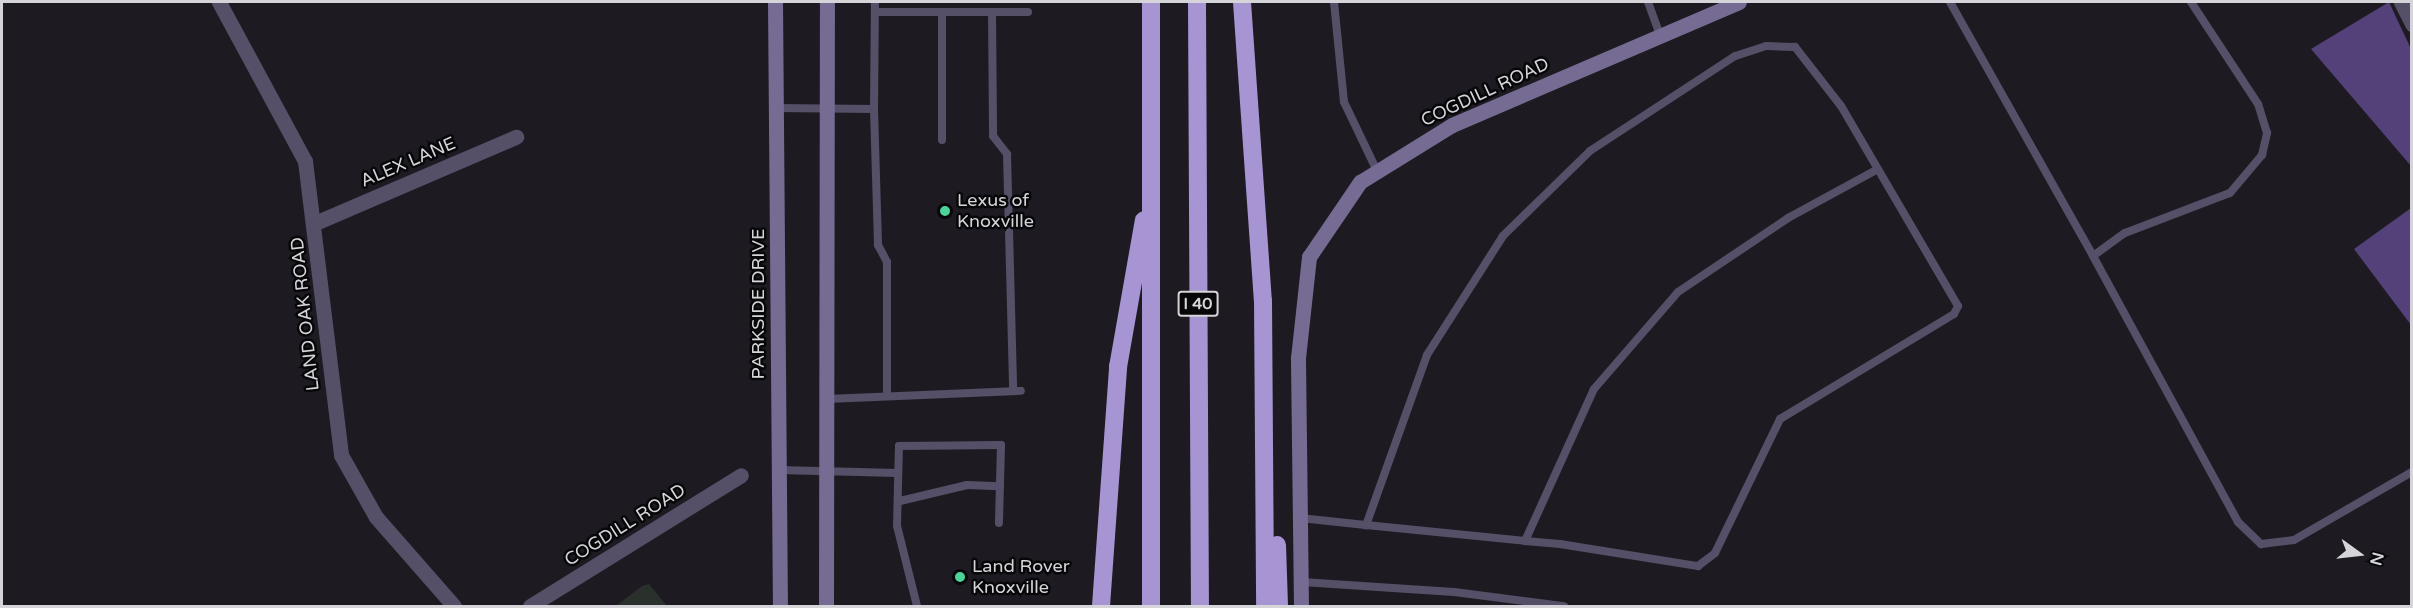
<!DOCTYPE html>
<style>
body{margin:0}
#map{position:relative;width:2413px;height:608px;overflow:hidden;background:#1d1b21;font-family:"Varela Round",sans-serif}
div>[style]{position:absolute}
.forest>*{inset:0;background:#544179}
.building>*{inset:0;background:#2a312d}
.lane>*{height:8px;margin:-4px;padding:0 4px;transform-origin:4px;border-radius:4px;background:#564f68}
.street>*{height:15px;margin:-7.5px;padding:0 7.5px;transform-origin:7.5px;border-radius:7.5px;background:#564f68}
.secondary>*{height:15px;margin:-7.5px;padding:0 7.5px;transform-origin:7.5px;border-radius:7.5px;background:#766b93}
.highway>*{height:18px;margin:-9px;padding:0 9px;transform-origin:9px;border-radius:9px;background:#a794d3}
.dots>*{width:16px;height:16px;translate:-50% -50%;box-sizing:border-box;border:3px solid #070709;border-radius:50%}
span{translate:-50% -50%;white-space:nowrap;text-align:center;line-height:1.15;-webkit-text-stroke:5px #070709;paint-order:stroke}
.shield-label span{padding:2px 4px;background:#070709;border:2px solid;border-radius:4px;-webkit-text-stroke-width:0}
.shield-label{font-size:16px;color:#d5d4d8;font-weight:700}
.street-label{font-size:18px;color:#d5d4d8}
.poi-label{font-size:18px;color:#d5d4d8}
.left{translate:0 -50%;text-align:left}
.frame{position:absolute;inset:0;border:3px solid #d5d4d8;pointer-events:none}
.north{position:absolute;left:2329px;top:524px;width:60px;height:60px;-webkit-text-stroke:4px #070709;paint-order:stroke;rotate:105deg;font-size:16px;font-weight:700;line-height:24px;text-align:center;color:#d5d4d8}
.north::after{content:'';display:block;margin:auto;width:21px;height:27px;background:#d5d4d8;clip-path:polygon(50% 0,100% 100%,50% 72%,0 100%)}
</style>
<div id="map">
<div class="forest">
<i style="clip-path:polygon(2389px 2px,2411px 49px,2411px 166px,2311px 49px)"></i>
<i style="clip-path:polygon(2411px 208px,2411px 325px,2354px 249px)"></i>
</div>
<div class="building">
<i style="clip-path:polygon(649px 584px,667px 606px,616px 606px,642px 586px)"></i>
</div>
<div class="lane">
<i style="left:1334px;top:2px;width:100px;rotate:84.3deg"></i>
<i style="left:1344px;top:102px;width:76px;rotate:64.4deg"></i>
<i style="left:1648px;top:2px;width:35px;rotate:70deg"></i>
<i style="left:1950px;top:2px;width:291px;rotate:60.6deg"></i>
<i style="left:2093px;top:256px;width:39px;rotate:-36deg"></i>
<i style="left:2125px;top:233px;width:112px;rotate:-20.9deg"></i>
<i style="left:2230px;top:193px;width:50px;rotate:-49.9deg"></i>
<i style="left:2262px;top:155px;width:23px;rotate:-77deg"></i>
<i style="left:2267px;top:133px;width:30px;rotate:-107deg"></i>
<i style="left:2258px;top:104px;width:122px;rotate:-123.3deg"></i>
<i style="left:875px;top:12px;width:153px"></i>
<i style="left:942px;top:12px;width:128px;rotate:90deg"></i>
<i style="left:992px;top:12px;width:124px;rotate:89.5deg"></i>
<i style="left:993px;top:136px;width:23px;rotate:52deg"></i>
<i style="left:1007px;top:154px;width:237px;rotate:88.5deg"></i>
<i style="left:776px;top:108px;width:98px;rotate:0.6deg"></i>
<i style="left:874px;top:109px;width:107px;rotate:-89.5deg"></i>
<i style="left:874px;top:109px;width:136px;rotate:88.3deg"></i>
<i style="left:878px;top:245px;width:19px;rotate:62deg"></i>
<i style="left:887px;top:262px;width:133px;rotate:90deg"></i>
<i style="left:2093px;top:256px;width:303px;rotate:61.4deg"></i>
<i style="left:2238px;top:522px;width:32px;rotate:44deg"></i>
<i style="left:2261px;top:544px;width:33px;rotate:-7deg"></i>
<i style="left:2294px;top:540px;width:136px;rotate:-30deg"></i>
<i style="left:827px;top:399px;width:194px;rotate:-2.4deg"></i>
<i style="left:778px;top:470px;width:120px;rotate:1.4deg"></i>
<i style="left:900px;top:501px;width:69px;rotate:-13.4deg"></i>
<i style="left:967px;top:485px;width:33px;rotate:2deg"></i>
<i style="left:1300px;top:518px;width:66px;rotate:6.1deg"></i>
<i style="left:1366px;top:525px;width:160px;rotate:5.7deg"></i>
<i style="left:1525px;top:541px;width:35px;rotate:5deg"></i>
<i style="left:1560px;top:544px;width:140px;rotate:9.1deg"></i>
<i style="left:1698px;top:566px;width:21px;rotate:-37deg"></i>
<i style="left:1715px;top:553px;width:149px;rotate:-64.1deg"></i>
<i style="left:1780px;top:419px;width:203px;rotate:-31.1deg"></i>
<i style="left:1954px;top:314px;width:9px;rotate:-63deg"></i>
<i style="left:1958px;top:306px;width:232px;rotate:-120.3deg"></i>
<i style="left:1841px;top:106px;width:75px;rotate:-127.9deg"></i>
<i style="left:1795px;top:47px;width:29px;rotate:-178deg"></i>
<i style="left:1766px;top:46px;width:33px;rotate:162deg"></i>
<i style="left:1735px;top:56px;width:173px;rotate:146.8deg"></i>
<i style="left:1590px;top:151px;width:122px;rotate:135.7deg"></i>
<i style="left:1503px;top:236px;width:141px;rotate:122.6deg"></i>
<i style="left:1427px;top:355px;width:181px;rotate:109.7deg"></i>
<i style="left:1525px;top:541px;width:167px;rotate:-65.6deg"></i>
<i style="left:1594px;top:389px;width:128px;rotate:-49.1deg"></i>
<i style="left:1678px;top:292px;width:133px;rotate:-33.9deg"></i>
<i style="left:1788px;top:218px;width:102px;rotate:-28.6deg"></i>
<i style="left:1302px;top:582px;width:152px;rotate:3.8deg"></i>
<i style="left:1454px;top:592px;width:111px;rotate:7.3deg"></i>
<i style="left:917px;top:606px;width:82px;rotate:-104deg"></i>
<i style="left:897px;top:526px;width:80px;rotate:-88.6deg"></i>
<i style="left:899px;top:446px;width:102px;rotate:-0.6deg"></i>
<i style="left:1001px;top:445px;width:78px;rotate:91.5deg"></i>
</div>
<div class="street">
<i style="left:219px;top:2px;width:181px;rotate:61.6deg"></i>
<i style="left:305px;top:161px;width:296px;rotate:83deg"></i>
<i style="left:341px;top:455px;width:71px;rotate:60.6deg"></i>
<i style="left:376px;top:517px;width:118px;rotate:48.8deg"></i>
<i style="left:2401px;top:2px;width:25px;rotate:63deg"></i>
<i style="left:315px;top:223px;width:219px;rotate:-23.2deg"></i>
<i style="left:530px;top:606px;width:248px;rotate:-31.8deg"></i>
</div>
<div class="secondary">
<i style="left:775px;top:2px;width:604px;rotate:89.53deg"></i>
<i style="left:826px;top:606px;width:604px;rotate:-89.91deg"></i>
<i style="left:1301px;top:606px;width:248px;rotate:-90.7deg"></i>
<i style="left:1298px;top:358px;width:102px;rotate:-83.8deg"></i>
<i style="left:1309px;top:257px;width:91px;rotate:-55.8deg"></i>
<i style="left:1360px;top:182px;width:108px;rotate:-31.8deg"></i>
<i style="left:1452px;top:125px;width:312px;rotate:-23.2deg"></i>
</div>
<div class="highway">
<i style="left:1197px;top:2px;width:604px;rotate:89.72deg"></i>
<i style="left:1242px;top:2px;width:300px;rotate:86deg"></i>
<i style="left:1263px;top:301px;width:305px;rotate:89.6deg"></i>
<i style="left:1277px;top:545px;width:61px;rotate:88.1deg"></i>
<i style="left:1101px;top:606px;width:240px;rotate:-85.9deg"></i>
<i style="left:1118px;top:367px;width:149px;rotate:-80deg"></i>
<i style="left:1151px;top:606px;width:604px;rotate:-90deg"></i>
</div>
<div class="dots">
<i style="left:945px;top:211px;background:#4cd39a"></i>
<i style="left:960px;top:577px;background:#4cd39a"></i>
</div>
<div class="shield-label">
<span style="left:1198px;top:304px">I 40</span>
</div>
<div class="street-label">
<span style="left:1485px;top:92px;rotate:-25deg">COGDILL ROAD</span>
<span style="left:408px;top:162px;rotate:-23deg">ALEX LANE</span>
<span style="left:758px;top:304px;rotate:-90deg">PARKSIDE DRIVE</span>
<span style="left:305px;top:314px;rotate:-96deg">LAND OAK ROAD</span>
<span style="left:625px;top:525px;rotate:-32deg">COGDILL ROAD</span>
</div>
<div class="poi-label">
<span class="left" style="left:957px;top:211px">Lexus of<br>Knoxville</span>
<span class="left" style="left:972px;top:577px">Land Rover<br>Knoxville</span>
</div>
<div class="frame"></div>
<div class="north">N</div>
</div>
